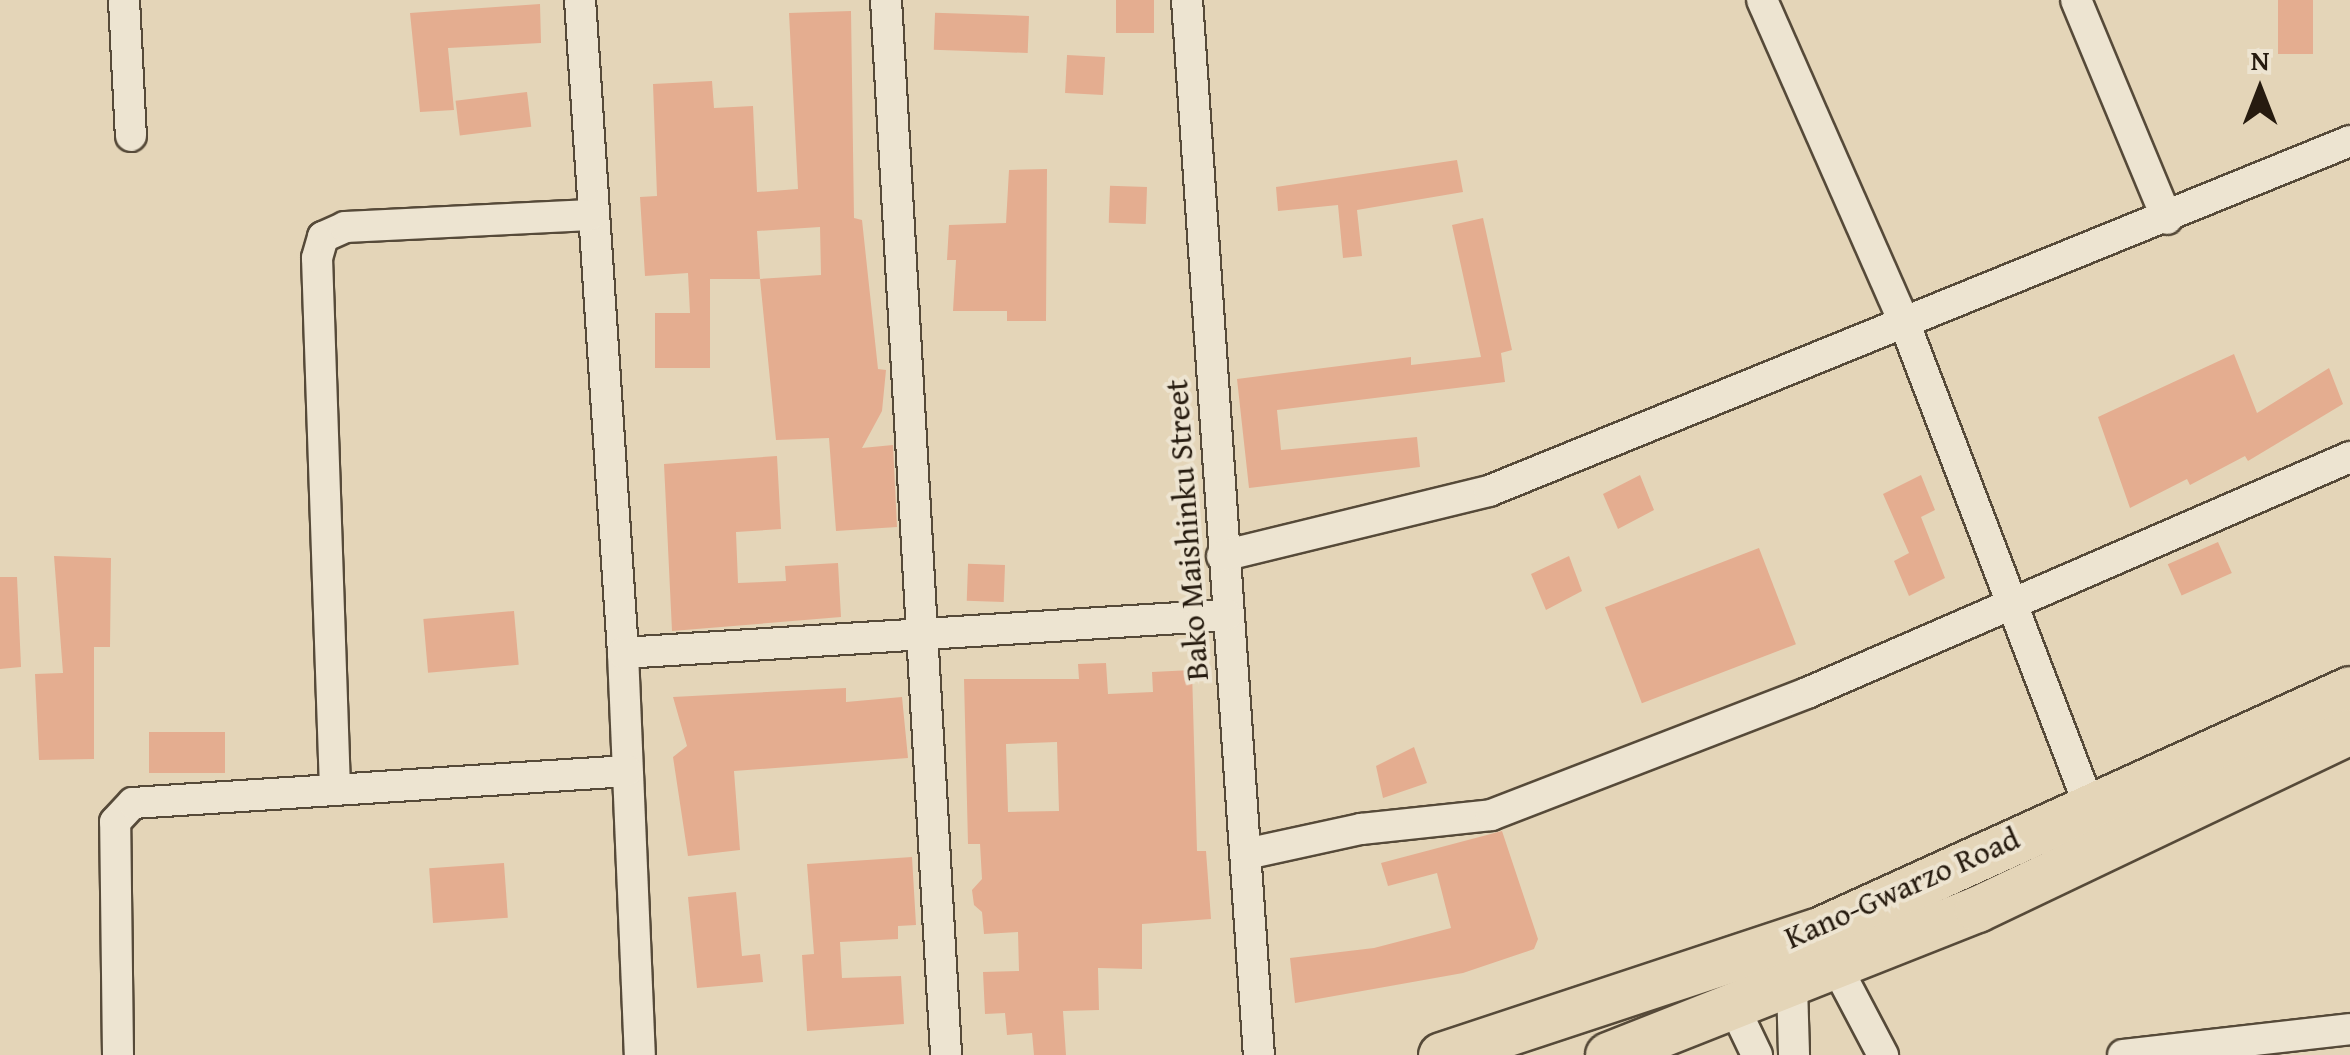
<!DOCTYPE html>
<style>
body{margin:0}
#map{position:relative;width:2350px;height:1055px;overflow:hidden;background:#e4d5b8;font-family:"Gentium Book Plus",serif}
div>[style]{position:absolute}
.building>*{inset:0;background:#e4ad90;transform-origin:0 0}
.roads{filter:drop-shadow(2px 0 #564a39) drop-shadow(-2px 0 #564a39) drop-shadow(0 2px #564a39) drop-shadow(0 -2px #564a39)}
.minor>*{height:30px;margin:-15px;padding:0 15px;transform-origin:15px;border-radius:15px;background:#ede4d1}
.primary>*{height:45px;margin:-22.5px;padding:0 22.5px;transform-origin:22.5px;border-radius:22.5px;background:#e4d5b8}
span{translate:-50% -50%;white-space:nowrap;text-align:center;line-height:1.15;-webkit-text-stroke:8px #ede4d1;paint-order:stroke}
.street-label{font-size:32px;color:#261b0f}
.north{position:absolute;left:2210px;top:40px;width:100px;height:100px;-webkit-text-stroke:8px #ede4d1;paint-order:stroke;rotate:0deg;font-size:28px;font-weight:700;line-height:40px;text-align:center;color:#261b0f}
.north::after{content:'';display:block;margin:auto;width:35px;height:45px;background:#261b0f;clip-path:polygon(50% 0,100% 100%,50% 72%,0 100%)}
</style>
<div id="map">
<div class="building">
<i style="left:1116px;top:0;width:38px;height:33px"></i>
<i style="left:2278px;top:0;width:35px;height:54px"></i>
<i style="clip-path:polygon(540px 4px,541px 43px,448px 48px,454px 110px,420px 112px,410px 13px)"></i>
<i style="clip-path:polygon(evenodd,851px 11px,854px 218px,862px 220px,878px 369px,886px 370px,882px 411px,862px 448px,893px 445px,897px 527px,836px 531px,829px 438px,776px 440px,760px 279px,710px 279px,710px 368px,655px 368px,655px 313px,690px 313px,688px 273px,645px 276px,640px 197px,657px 196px,653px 84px,712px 81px,714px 108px,753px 106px,757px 192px,798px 189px,789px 13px,851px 11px,820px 227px,821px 275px,760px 279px,757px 231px,820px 227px)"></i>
<i style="left:1029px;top:16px;width:37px;height:94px;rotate:92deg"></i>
<i style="left:1105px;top:57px;width:38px;height:38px;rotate:93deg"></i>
<i style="left:527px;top:92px;width:35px;height:72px;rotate:83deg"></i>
<i style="clip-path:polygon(1457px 160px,1463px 192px,1357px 210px,1362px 256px,1343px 258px,1338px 205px,1278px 211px,1276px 187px)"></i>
<i style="clip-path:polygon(1047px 169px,1046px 321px,1007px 321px,1007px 311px,953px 311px,956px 260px,947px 260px,949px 225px,1006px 223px,1009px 170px)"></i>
<i style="left:1147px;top:187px;width:37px;height:37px;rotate:92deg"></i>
<i style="clip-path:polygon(1483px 218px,1512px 350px,1501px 353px,1505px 382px,1277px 410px,1281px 450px,1417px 437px,1420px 467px,1249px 488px,1237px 379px,1411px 357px,1411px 365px,1481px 357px,1452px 225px)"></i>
<i style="clip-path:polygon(2234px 354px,2257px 413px,2329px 368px,2343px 404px,2248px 461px,2245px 456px,2190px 485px,2187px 479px,2130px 508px,2098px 417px)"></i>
<i style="clip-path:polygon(777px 456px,781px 529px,736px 532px,738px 583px,786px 581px,785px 566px,838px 563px,841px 617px,672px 631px,664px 464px)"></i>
<i style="clip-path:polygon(1640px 475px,1654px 510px,1618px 529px,1603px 494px)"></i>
<i style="clip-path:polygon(1921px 475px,1935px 510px,1921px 517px,1945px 578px,1909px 596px,1894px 561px,1909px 553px,1883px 494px)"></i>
<i style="left:2218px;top:542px;width:34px;height:55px;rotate:66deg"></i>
<i style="left:1759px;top:548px;width:103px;height:165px;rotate:69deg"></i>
<i style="clip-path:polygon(54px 556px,111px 558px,110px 647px,94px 647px,94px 759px,39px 760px,35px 674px,63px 673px)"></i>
<i style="clip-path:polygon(1569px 556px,1582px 591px,1546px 610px,1531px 574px)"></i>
<i style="left:1005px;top:565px;width:37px;height:37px;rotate:92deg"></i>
<i style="clip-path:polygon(0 577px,17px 577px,21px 667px,0 669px)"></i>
<i style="left:514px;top:611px;width:54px;height:91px;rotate:85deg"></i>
<i style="clip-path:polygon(evenodd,1106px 663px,1108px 694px,1153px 692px,1152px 672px,1192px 670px,1197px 851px,1206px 851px,1211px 919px,1142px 924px,1142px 969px,1098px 968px,1099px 1010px,1063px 1011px,1066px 1055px,1034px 1055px,1032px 1033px,1007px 1035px,1005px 1013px,985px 1014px,983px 972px,1019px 971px,1018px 932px,984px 934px,982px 912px,974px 905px,972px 890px,982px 879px,980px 844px,968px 844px,964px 679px,1079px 679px,1078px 664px,1106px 663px,1057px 742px,1059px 811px,1008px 812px,1006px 744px,1057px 742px)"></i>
<i style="clip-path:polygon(846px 688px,846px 702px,902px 697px,908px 758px,734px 771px,740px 850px,688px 856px,673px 757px,687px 746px,673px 697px)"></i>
<i style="left:225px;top:732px;width:41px;height:76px;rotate:90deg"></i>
<i style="clip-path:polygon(1414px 747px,1427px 783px,1383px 798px,1376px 766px)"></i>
<i style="clip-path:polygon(1502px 831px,1538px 939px,1534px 949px,1463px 973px,1295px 1003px,1290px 958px,1374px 948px,1451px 928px,1437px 873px,1388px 886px,1381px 863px)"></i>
<i style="clip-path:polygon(912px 857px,916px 925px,898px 926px,898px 939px,840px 942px,842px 978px,901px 976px,904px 1024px,807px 1031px,802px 955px,814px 954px,807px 864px)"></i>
<i style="left:504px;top:863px;width:55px;height:75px;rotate:86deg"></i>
<i style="clip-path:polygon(736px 892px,742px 956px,760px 954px,763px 982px,697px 988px,688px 897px)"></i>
</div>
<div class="roads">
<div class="minor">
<i style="left:124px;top:0;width:136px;rotate:87.1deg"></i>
<i style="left:580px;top:0;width:654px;rotate:86.23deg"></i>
<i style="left:623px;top:653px;width:402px;rotate:87.6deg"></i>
<i style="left:886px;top:0;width:1057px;rotate:86.74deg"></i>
<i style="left:1187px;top:0;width:1057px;rotate:86.1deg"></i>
<i style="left:1762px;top:0;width:357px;rotate:66.2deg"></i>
<i style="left:1906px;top:327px;width:512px;rotate:69.05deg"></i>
<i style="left:2076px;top:0;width:237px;rotate:67.4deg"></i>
<i style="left:1222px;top:556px;width:275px;rotate:-13.7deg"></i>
<i style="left:1489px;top:491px;width:929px;rotate:-22.12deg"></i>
<i style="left:623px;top:653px;width:605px;rotate:-3.6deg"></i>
<i style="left:335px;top:789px;width:531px;rotate:-91.94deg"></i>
<i style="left:317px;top:258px;width:22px;rotate:-74deg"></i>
<i style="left:323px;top:237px;width:24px;rotate:-24deg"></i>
<i style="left:345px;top:227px;width:246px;rotate:-2.8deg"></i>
<i style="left:1246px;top:854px;width:118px;rotate:-12.3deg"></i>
<i style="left:1361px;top:829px;width:131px;rotate:-6.1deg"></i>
<i style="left:1491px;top:815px;width:339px;rotate:-21.1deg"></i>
<i style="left:1807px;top:693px;width:592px;rotate:-23.49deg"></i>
<i style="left:1836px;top:966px;width:101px;rotate:62.2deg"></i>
<i style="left:1792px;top:986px;width:69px;rotate:88.3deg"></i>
<i style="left:1735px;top:1009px;width:51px;rotate:64.4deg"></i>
<i style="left:118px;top:1055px;width:233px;rotate:-90.7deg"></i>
<i style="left:115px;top:822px;width:26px;rotate:-47deg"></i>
<i style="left:133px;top:803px;width:495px;rotate:-3.7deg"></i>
<i style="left:2123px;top:1055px;width:228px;rotate:-6.5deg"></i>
</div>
<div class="primary">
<i style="left:1441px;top:1055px;width:396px;rotate:-18.3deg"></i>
<i style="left:1817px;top:931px;width:585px;rotate:-24.42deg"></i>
<i style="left:1608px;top:1055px;width:397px;rotate:-21.6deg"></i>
<i style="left:1977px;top:909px;width:413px;rotate:-25.5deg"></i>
</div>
</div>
<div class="street-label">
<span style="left:1187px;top:530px;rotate:-94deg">Bako Maishinku Street</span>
<span style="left:1902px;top:888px;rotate:-24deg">Kano-Gwarzo Road</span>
</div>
<div class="north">N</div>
</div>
